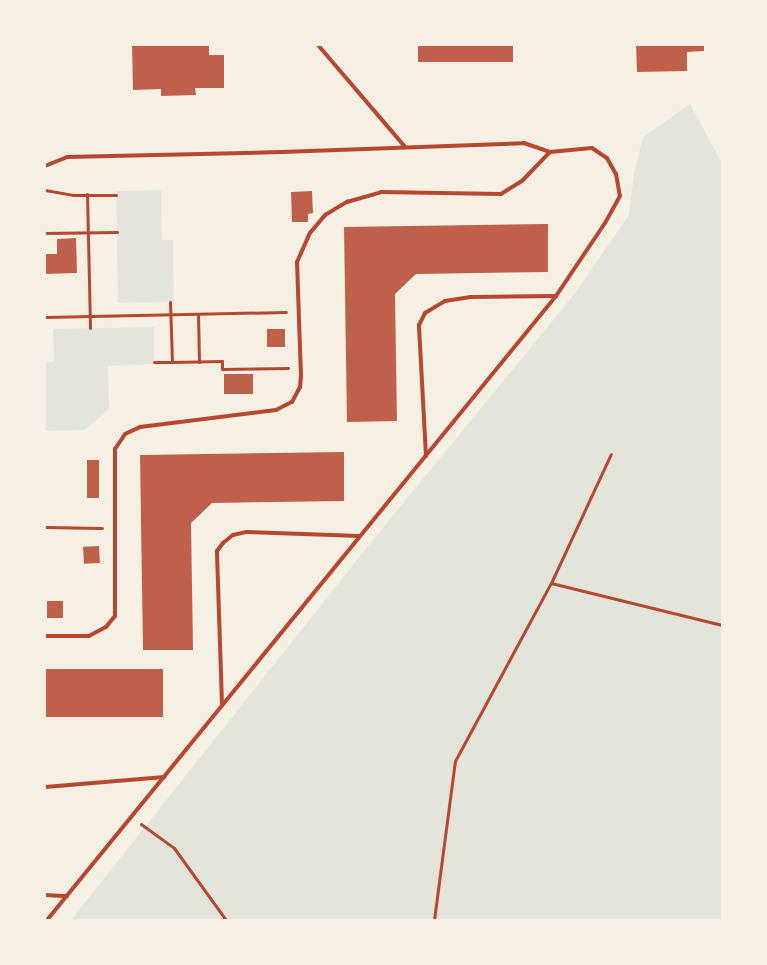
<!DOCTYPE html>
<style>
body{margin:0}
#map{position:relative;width:767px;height:965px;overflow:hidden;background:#f6efe4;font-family:Commissioner,sans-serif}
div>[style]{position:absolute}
.green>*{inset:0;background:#e2e4dc}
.building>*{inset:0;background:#bf614a;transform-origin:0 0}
.path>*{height:3px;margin:-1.5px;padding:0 1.5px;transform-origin:1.5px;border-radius:1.5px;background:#b5482f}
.service>*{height:4px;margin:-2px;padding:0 2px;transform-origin:2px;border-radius:2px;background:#b5482f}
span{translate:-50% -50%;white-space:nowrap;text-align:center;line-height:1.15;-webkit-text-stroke:4px #f6efe4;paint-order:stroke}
.frame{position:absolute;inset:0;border:46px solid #f6efe4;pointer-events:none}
</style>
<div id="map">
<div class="green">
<i style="clip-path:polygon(690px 104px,722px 163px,722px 920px,71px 920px,368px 546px,573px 296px,629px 215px,634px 173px,643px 137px)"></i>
<i style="clip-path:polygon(161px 190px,162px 240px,173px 240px,174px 302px,118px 303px,116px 191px)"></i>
<i style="clip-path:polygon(154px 327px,154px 364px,108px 366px,109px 409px,85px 430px,46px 431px,45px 363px,54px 362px,53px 329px)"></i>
</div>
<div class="building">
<i style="clip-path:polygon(132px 45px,209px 45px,209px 55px,224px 55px,224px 88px,195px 88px,196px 95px,161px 96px,161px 89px,133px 90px)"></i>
<i style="left:418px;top:45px;width:95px;height:17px"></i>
<i style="clip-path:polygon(636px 45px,704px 45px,704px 51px,687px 52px,687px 71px,637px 72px)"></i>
<i style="clip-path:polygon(312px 191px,313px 213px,308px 214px,308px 222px,292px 222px,291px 192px)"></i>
<i style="clip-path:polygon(548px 224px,548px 272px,416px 274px,395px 294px,397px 421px,347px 422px,344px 227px)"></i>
<i style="clip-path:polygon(76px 238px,77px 273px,45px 274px,45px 254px,57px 254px,57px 239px)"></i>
<i style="left:267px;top:329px;width:18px;height:18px"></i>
<i style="left:224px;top:374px;width:29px;height:20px"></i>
<i style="clip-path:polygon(344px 452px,344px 501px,212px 503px,191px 523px,193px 650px,143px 650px,140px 455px)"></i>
<i style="left:87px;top:460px;width:12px;height:38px"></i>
<i style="left:99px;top:546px;width:17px;height:16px;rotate:87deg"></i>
<i style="left:47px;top:601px;width:16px;height:17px"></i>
<i style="left:163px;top:669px;width:48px;height:118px;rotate:90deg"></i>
</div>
<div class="path">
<i style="left:45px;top:190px;width:28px;rotate:10deg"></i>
<i style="left:73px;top:195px;width:43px"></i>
<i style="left:87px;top:194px;width:134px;rotate:88.7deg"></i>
<i style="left:45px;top:233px;width:72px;rotate:-0.8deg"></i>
<i style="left:198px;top:314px;width:48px;rotate:88.8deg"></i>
<i style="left:45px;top:317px;width:241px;rotate:-1.2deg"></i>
<i style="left:154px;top:362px;width:18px"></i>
<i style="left:172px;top:362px;width:60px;rotate:-91.9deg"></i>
<i style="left:172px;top:362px;width:50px;rotate:-1.1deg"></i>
<i style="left:222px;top:361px;width:8px;rotate:90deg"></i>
<i style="left:222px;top:369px;width:66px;rotate:-0.9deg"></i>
<i style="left:45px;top:527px;width:57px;rotate:1deg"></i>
<i style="left:551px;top:583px;width:176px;rotate:13.8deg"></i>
<i style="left:141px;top:824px;width:41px;rotate:36deg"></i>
<i style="left:174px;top:848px;width:89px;rotate:54.2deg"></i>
<i style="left:434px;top:920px;width:160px;rotate:-82.5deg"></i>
<i style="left:455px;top:761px;width:202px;rotate:-61.7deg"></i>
<i style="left:551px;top:583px;width:142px;rotate:-65.1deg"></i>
</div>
<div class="service">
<i style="left:318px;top:45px;width:134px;rotate:49.5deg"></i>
<i style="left:45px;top:166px;width:24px;rotate:-22deg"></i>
<i style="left:67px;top:157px;width:215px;rotate:-1.3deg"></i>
<i style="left:282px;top:152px;width:242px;rotate:-2.1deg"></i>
<i style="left:524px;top:143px;width:28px;rotate:19deg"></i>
<i style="left:550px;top:152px;width:42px;rotate:-5.4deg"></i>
<i style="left:592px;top:148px;width:18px;rotate:34deg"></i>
<i style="left:607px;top:158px;width:18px;rotate:61deg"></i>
<i style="left:616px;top:174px;width:22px;rotate:80deg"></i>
<i style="left:620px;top:196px;width:31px;rotate:119deg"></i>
<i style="left:605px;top:223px;width:88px;rotate:123.9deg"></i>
<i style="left:556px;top:296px;width:805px;rotate:129.2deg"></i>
<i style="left:426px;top:456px;width:131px;rotate:-93.1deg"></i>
<i style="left:419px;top:325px;width:13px;rotate:-63deg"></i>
<i style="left:425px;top:313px;width:23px;rotate:-31deg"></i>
<i style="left:445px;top:301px;width:26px;rotate:-9deg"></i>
<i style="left:471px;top:297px;width:85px;rotate:-0.7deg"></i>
<i style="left:45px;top:636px;width:44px"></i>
<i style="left:89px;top:636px;width:19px;rotate:-28deg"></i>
<i style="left:106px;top:627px;width:14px;rotate:-51deg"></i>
<i style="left:115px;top:616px;width:167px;rotate:-90deg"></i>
<i style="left:115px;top:449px;width:18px;rotate:-56deg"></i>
<i style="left:125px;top:434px;width:17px;rotate:-25deg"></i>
<i style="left:140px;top:427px;width:137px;rotate:-7.1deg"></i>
<i style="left:276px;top:410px;width:18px;rotate:-27deg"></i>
<i style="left:292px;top:402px;width:17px;rotate:-62deg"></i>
<i style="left:300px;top:387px;width:11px;rotate:-85deg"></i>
<i style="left:301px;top:376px;width:114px;rotate:-92deg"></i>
<i style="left:297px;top:262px;width:32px;rotate:-66deg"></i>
<i style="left:310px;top:233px;width:23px;rotate:-50deg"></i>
<i style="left:325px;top:215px;width:26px;rotate:-31deg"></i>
<i style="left:347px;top:202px;width:35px;rotate:-16deg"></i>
<i style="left:381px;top:192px;width:120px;rotate:1deg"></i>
<i style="left:501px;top:194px;width:25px;rotate:-32deg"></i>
<i style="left:522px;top:181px;width:40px;rotate:-46deg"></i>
<i style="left:222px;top:704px;width:153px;rotate:-91.9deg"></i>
<i style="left:217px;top:551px;width:10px;rotate:-53deg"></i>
<i style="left:223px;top:543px;width:13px;rotate:-39deg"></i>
<i style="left:233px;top:535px;width:13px;rotate:-13deg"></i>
<i style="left:246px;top:532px;width:113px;rotate:2deg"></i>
<i style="left:45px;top:787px;width:120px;rotate:-4.8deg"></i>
<i style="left:45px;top:895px;width:22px;rotate:3deg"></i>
</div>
<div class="frame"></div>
</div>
